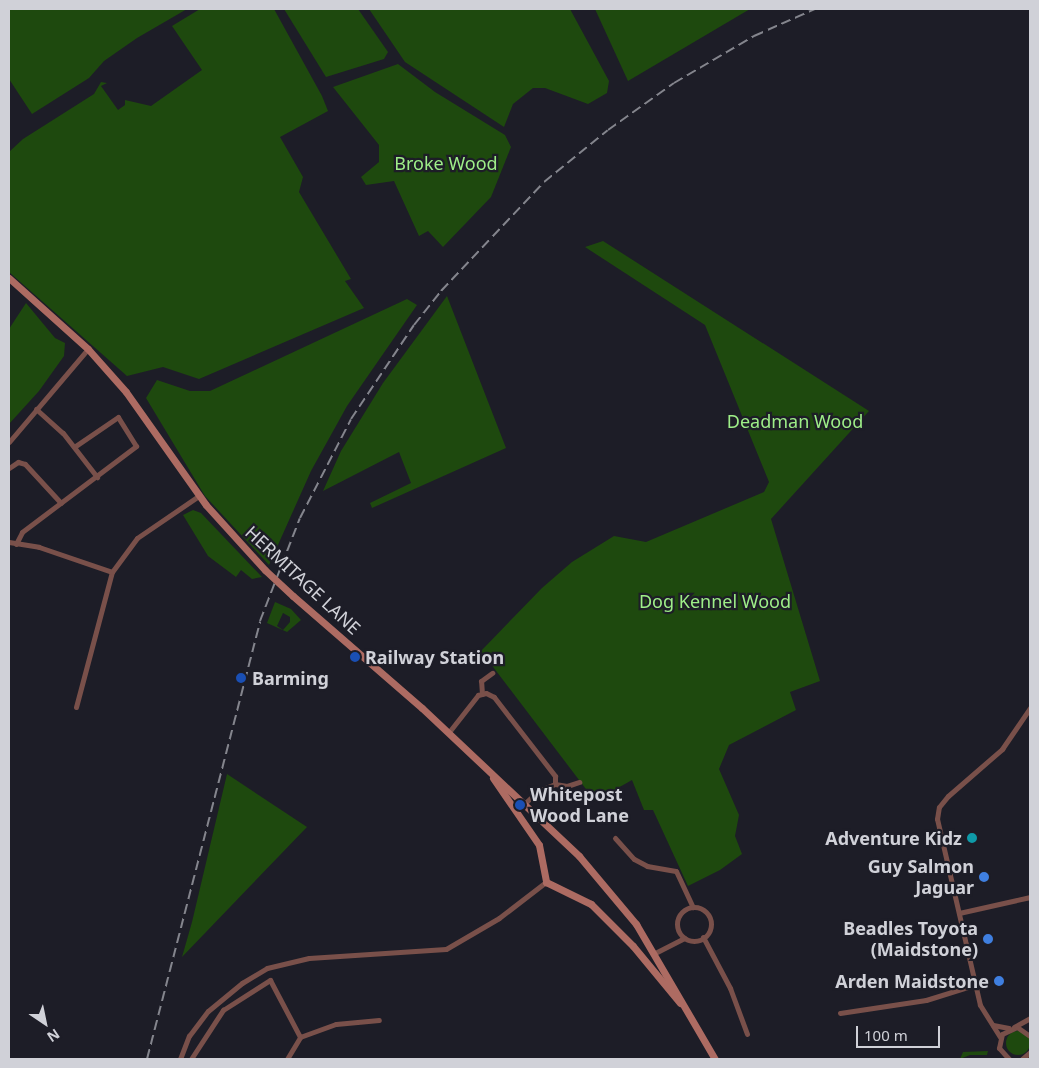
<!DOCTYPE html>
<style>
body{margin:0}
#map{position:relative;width:1039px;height:1068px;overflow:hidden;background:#1d1d27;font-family:"Noto Sans",sans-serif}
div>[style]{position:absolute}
.green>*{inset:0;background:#1e490e}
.round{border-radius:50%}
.minor>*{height:5px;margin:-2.5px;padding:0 2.5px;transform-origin:2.5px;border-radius:2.5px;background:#79504a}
.minor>.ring{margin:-2.5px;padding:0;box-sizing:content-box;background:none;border:5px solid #79504a;border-radius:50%}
.secondary>*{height:7px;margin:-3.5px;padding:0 3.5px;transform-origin:3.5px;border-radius:3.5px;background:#ad6b62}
.rail>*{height:2px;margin-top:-1px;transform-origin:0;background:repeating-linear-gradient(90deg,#84858d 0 10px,transparent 0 15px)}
.secondary-bridge>*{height:7px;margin:-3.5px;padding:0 3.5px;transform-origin:3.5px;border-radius:3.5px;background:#ad6b62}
.dots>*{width:14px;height:14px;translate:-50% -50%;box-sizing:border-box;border:2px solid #1d1d27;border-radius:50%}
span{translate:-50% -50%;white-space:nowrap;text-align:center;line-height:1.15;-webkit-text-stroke:4.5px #1d1d27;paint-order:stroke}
.park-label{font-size:18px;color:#9eee88}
.street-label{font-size:18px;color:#d0d1d8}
.poi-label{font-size:18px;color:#d0d1d8;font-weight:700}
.left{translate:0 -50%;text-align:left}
.right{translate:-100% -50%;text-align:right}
.frame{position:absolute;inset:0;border:10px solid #d0d1d8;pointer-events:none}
.north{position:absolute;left:20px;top:998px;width:50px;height:50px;-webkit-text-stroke:4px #1d1d27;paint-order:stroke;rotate:146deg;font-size:14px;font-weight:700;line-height:20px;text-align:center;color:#d0d1d8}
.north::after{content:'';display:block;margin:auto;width:18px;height:22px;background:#d0d1d8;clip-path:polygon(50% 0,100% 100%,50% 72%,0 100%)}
.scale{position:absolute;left:856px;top:1026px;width:84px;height:22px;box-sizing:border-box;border:2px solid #d0d1d8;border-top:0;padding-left:6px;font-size:15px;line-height:18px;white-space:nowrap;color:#d0d1d8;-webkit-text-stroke:4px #1d1d27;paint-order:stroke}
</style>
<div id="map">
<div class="green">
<i style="clip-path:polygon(9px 9px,187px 9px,137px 38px,104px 61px,89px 78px,32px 114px,9px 79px)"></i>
<i style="clip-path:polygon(200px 9px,274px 9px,322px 96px,328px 111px,280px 137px,303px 177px,299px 192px,351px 279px,345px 281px,364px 308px,199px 379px,163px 367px,127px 376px,9px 272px,9px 152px,23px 139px,94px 94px,101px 82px,107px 83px,101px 86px,118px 110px,125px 105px,125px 100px,151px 106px,202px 70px,172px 26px)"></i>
<i style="clip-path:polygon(284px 9px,358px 9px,388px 52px,384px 59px,326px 77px)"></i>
<i style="clip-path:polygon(369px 9px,570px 9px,609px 81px,607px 93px,588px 104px,545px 88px,533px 88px,513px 104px,504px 127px,405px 62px)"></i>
<i style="clip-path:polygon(595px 9px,750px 9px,628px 81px)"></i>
<i style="clip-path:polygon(398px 64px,435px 92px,505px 135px,511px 147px,491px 197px,443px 247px,428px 231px,419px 236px,394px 181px,366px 185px,361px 177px,379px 162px,379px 145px,333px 87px)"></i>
<i style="clip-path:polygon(603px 241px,869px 411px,771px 519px,820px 681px,790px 692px,796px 710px,729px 745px,719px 769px,739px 815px,735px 836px,742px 854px,720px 870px,688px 886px,653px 810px,644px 810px,632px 780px,595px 801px,481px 651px,542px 588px,572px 562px,614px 536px,646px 542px,764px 492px,769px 482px,705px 325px,585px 247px)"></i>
<i style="clip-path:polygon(447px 296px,506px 448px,372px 508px,370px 503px,411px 483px,399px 452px,323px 491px,341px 451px,383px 383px)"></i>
<i style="clip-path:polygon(407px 299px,417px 305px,347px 406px,311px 471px,269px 565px,205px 496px,146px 398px,157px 380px,190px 391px,210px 391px)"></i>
<i style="clip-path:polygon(26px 303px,55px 338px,65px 343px,64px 356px,39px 391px,9px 424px,9px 329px)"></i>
<i style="clip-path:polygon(193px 510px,201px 513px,262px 577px,252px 579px,241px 570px,236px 577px,208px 556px,183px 515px)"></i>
<i style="clip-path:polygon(evenodd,275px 602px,291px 609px,301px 620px,287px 632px,267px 623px,275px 602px,283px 613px,290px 617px,290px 622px,283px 630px,277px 626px,283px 613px)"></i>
<i style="clip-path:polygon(227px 774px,307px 827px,182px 957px,192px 922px)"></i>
<i class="round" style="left:1006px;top:1031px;width:24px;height:24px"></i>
<i style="clip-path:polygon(988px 1051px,987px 1055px,970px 1055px,960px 1059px,963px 1052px)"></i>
</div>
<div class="minor">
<i style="left:36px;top:409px;width:36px;rotate:42deg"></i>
<i style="left:63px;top:433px;width:56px;rotate:52.3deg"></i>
<i style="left:9px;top:442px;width:122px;rotate:-49.7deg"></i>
<i style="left:9px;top:468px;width:11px;rotate:-34deg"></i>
<i style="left:18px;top:462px;width:7px;rotate:16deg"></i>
<i style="left:25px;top:464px;width:53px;rotate:47.3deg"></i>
<i style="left:9px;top:542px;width:30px;rotate:9deg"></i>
<i style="left:39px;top:547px;width:77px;rotate:18.9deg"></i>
<i style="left:16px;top:544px;width:13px;rotate:-63deg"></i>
<i style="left:22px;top:532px;width:143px;rotate:-37deg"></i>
<i style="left:136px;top:446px;width:34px;rotate:-122deg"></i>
<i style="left:118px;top:417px;width:53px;rotate:145.7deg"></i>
<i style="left:482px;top:694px;width:13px;rotate:-94deg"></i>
<i style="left:481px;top:681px;width:14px;rotate:-36deg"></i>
<i style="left:76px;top:707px;width:140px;rotate:-75.1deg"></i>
<i style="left:112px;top:572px;width:42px;rotate:-53.7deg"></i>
<i style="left:137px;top:538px;width:76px;rotate:-34.3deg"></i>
<i style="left:449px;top:732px;width:47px;rotate:-51.9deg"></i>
<i style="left:478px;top:695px;width:8px;rotate:-14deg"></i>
<i style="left:486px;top:693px;width:9px;rotate:27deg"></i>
<i style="left:494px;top:697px;width:100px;rotate:52.3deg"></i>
<i style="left:555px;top:776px;width:8px;rotate:90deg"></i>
<i style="left:555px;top:784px;width:18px;rotate:158deg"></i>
<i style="left:538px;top:791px;width:18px;rotate:137deg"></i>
<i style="left:555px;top:784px;width:12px;rotate:9deg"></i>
<i style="left:567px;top:786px;width:13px;rotate:-18deg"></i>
<i style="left:615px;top:838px;width:28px;rotate:48deg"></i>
<i style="left:634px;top:859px;width:15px;rotate:28deg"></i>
<i style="left:647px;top:866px;width:29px;rotate:10deg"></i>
<i style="left:676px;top:871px;width:40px;rotate:65deg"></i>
<i class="ring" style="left:677px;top:907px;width:29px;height:29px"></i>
<i style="left:959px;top:913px;width:73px;rotate:-12.7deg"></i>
<i style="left:703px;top:937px;width:58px;rotate:62.1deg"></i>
<i style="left:730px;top:988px;width:49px;rotate:69.7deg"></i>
<i style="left:655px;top:953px;width:33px;rotate:-27deg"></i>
<i style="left:840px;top:1013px;width:87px;rotate:-8.6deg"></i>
<i style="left:926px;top:1000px;width:50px;rotate:-17.4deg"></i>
<i style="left:993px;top:1025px;width:16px;rotate:11deg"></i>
<i style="left:1014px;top:1027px;width:18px;rotate:-29deg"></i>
<i style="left:1000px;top:1037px;width:38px;rotate:-122deg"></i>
<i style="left:980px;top:1005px;width:191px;rotate:-103deg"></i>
<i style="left:937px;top:819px;width:12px;rotate:-81deg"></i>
<i style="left:939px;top:807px;width:14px;rotate:-51deg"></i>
<i style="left:948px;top:796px;width:72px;rotate:-41deg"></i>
<i style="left:1002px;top:749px;width:50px;rotate:-55.7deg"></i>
<i style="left:180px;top:1059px;width:25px;rotate:-69deg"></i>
<i style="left:189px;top:1036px;width:31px;rotate:-53deg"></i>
<i style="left:208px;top:1011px;width:44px;rotate:-39.5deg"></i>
<i style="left:242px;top:983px;width:29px;rotate:-31deg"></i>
<i style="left:267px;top:968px;width:43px;rotate:-13.4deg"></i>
<i style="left:309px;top:958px;width:137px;rotate:-3.8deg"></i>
<i style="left:446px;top:949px;width:61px;rotate:-30.3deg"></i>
<i style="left:499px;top:918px;width:59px;rotate:-37.5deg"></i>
<i style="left:191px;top:1059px;width:59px;rotate:-56.9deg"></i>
<i style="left:223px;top:1010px;width:56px;rotate:-32.6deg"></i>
<i style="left:270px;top:980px;width:64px;rotate:62.2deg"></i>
<i style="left:300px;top:1037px;width:38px;rotate:-20deg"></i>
<i style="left:336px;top:1024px;width:43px;rotate:-5.3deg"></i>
<i style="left:287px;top:1059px;width:26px;rotate:-59deg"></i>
<i style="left:1009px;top:1059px;width:15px;rotate:-132deg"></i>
<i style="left:999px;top:1048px;width:14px;rotate:-78deg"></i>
<i style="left:1002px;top:1034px;width:17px;rotate:-25deg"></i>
<i style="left:1017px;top:1027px;width:16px;rotate:35deg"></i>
<i style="left:1022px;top:1059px;width:11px;rotate:-41deg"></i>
</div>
<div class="secondary">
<i style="left:9px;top:278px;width:106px;rotate:41.9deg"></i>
<i style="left:88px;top:349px;width:57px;rotate:48.5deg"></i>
<i style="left:126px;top:392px;width:138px;rotate:54.7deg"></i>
<i style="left:206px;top:505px;width:88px;rotate:47.8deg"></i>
<i style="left:293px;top:596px;width:171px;rotate:41deg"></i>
<i style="left:422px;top:708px;width:216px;rotate:43.3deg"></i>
<i style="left:579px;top:856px;width:89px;rotate:50deg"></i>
<i style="left:636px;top:924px;width:156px;rotate:59.7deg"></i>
<i style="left:493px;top:778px;width:81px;rotate:55.5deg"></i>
<i style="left:539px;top:845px;width:38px;rotate:79deg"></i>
<i style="left:546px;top:882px;width:50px;rotate:26.1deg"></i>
<i style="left:591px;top:904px;width:59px;rotate:45deg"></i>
<i style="left:633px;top:946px;width:74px;rotate:50.5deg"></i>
</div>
<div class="rail">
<i style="left:147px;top:1059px;width:452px;rotate:-75.5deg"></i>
<i style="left:260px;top:621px;width:110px;rotate:-68.8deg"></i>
<i style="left:300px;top:518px;width:111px;rotate:-62.7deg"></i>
<i style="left:351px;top:419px;width:113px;rotate:-56.2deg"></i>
<i style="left:414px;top:325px;width:43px;rotate:-51.5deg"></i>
<i style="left:441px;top:291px;width:150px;rotate:-46.6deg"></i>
<i style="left:544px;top:182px;width:82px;rotate:-39.1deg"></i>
<i style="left:608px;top:130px;width:81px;rotate:-35.5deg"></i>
<i style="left:674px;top:83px;width:93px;rotate:-30.4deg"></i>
<i style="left:754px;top:36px;width:67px;rotate:-23.9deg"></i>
</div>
<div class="secondary-bridge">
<i style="left:265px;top:570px;width:38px;rotate:43deg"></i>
</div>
<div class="dots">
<i style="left:355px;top:657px;background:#1a4fb4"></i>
<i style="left:241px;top:678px;background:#1a4fb4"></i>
<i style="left:520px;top:805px;background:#1a4fb4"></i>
<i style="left:972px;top:838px;background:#0f9aa8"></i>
<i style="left:984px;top:877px;background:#3f7fe0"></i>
<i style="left:988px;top:939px;background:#3f7fe0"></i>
<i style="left:999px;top:981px;background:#3f7fe0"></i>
</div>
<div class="park-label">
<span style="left:446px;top:163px">Broke Wood</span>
<span style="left:795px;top:421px">Deadman Wood</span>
<span style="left:715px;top:601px">Dog Kennel Wood</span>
</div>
<div class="street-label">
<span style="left:303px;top:580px;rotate:43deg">HERMITAGE LANE</span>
</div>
<div class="poi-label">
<span class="left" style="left:365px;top:657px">Railway Station</span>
<span class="left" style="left:252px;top:678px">Barming</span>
<span class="left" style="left:530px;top:805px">Whitepost<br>Wood Lane</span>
<span class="right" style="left:962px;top:838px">Adventure Kidz</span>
<span class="right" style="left:974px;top:877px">Guy Salmon<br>Jaguar</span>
<span class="right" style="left:978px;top:939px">Beadles Toyota<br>(Maidstone)</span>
<span class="right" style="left:989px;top:981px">Arden Maidstone</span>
</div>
<div class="frame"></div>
<div class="north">N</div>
<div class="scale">100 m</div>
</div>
